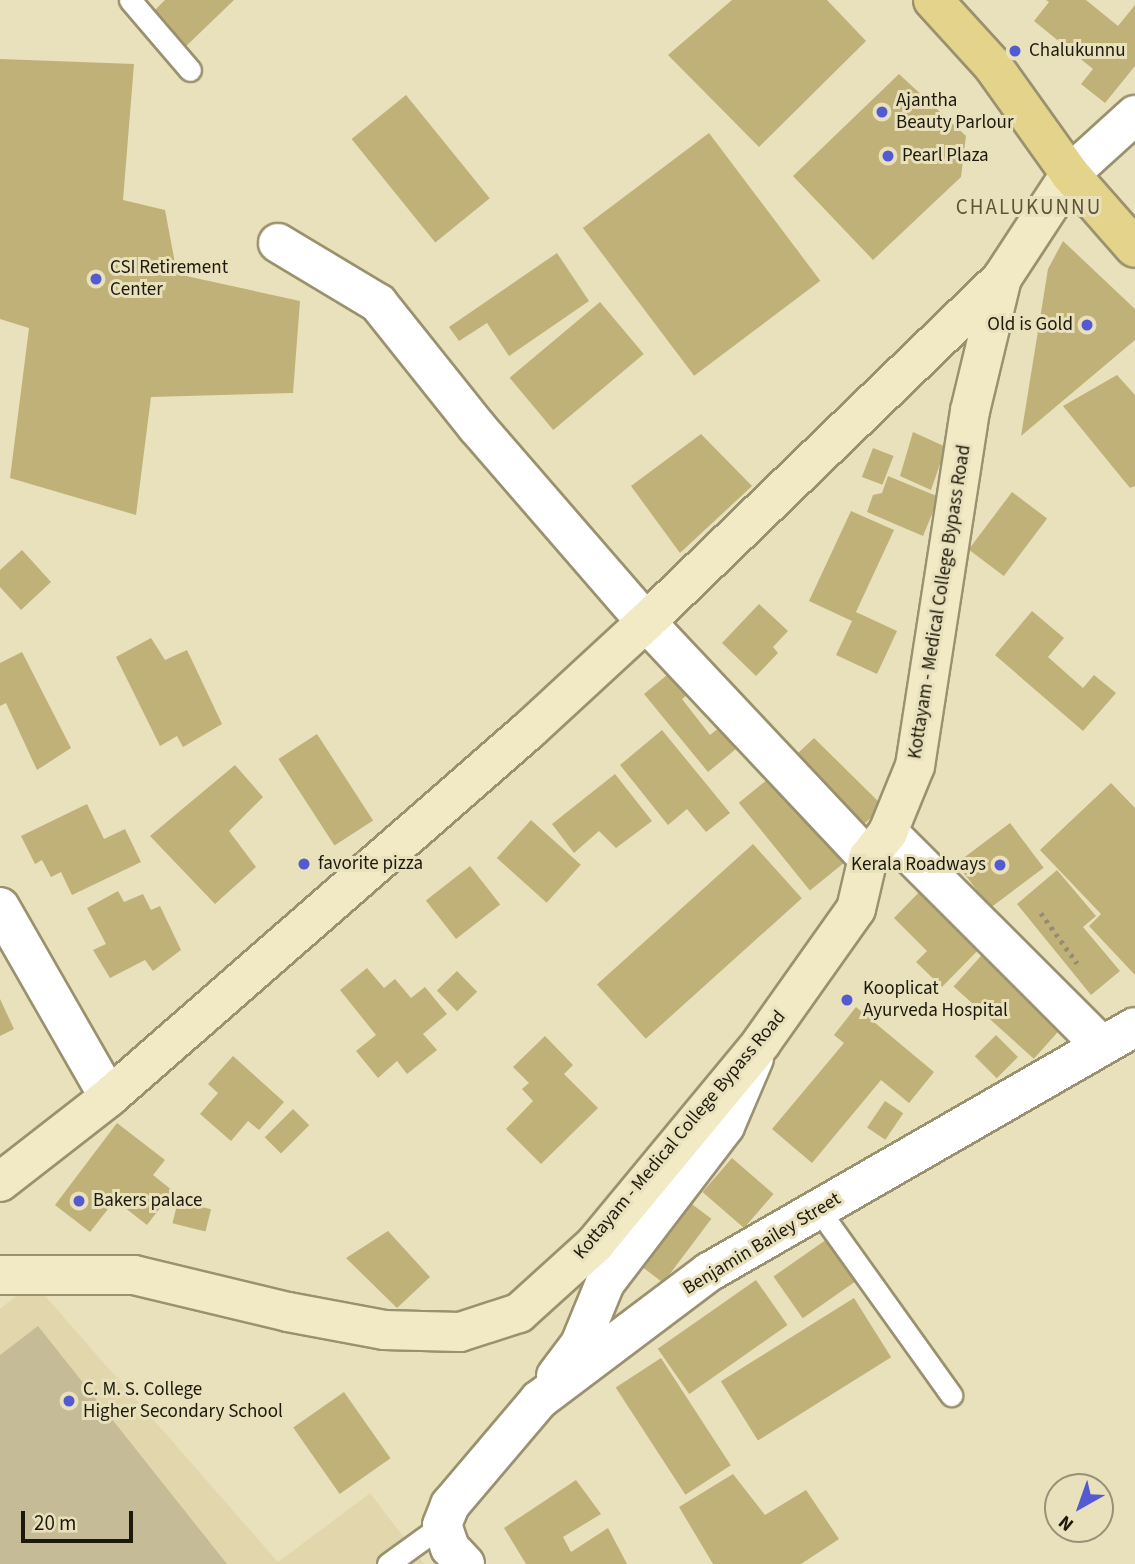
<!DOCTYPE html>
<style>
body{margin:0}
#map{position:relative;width:1135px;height:1564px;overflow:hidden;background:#e9e0bc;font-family:"Source Sans 3",sans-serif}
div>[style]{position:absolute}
.built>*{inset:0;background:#e2d7ac}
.green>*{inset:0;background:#c5bc97}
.building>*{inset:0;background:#c0b178;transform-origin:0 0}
.path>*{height:4.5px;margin-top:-2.25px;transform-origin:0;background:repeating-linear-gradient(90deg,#948d73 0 3.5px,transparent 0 8.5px)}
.roads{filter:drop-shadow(2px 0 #9a916f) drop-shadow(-2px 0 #9a916f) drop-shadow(0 2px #9a916f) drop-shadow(0 -2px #9a916f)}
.service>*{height:21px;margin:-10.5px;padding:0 10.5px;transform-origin:10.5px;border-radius:10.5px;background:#fff}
.minor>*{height:38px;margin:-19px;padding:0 19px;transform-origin:19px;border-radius:19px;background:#fff}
.secondary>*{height:38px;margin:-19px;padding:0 19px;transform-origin:19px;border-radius:19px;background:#f2e9c5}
.primary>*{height:38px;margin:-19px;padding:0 19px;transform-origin:19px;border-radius:19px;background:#e4d38b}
.dots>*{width:19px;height:19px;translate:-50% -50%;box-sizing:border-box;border:4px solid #e9e0bc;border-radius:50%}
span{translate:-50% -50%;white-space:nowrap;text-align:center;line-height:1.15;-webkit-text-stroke:6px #e9e0bc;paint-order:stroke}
.poi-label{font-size:19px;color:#1d1a0d}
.left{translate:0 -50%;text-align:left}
.right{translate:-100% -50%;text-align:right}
.street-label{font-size:19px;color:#1d1a0d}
.neighbourhood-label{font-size:21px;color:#5e5536;letter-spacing:2px}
.north{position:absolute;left:1044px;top:1473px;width:70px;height:70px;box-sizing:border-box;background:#e9e0bc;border:2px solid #979176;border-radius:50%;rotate:220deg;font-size:19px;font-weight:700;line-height:28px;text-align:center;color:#1d1a0d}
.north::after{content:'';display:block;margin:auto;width:24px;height:32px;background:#525bd1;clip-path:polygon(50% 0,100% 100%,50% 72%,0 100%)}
.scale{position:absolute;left:21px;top:1511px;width:112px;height:32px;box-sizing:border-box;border:4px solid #1d1a0d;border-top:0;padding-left:9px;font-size:21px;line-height:24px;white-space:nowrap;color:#1d1a0d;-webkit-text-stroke:5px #e9e0bc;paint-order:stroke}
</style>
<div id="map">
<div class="built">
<i style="clip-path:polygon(33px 1282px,278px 1562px,370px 1493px,424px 1564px,0 1564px,0 1309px)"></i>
</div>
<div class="green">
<i style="clip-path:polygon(38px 1326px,227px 1564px,0 1564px,0 1355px)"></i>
</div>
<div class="building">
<i style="clip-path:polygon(165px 0,234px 0,182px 50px,149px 16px)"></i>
<i style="clip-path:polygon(732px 0,827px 0,866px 41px,759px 147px,668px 55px)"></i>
<i style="clip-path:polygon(1046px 0,1086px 0,1118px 26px,1135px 5px,1135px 66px,1105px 103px,1081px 84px,1093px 69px,1034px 21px,1049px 2px)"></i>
<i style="clip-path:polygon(0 59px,134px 64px,123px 200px,165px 210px,177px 274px,300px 301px,293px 393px,151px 397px,136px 515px,10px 478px,29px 328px,0 319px)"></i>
<i style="clip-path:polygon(899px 74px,966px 136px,961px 177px,873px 260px,793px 176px)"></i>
<i style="left:406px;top:95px;width:133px;height:70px;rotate:51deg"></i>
<i style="left:709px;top:133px;width:185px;height:158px;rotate:53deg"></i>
<i style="clip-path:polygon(1063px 241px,1135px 309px,1135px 340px,1021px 436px,1048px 269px)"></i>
<i style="clip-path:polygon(557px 253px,589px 301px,509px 356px,487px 323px,459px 341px,449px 327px)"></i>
<i style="left:600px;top:302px;width:68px;height:118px;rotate:50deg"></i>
<i style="clip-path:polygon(1117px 375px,1135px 395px,1135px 486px,1130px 488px,1063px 406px)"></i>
<i style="clip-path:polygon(913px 432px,946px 447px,931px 490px,900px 476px)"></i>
<i style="clip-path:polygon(701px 434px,752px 486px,680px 553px,631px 486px)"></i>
<i style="left:873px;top:448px;width:22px;height:31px;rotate:21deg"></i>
<i style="clip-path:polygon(888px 476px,939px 497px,923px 536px,867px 512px,873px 495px,882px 493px)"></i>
<i style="left:1012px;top:492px;width:44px;height:72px;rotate:37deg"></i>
<i style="clip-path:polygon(851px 511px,894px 530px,856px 612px,897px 631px,877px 674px,836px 655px,852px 621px,809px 601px)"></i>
<i style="clip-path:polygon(22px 550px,51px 582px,21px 610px,0 587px,0 570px)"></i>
<i style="clip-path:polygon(759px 604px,788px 631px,773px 647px,778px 653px,756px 676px,722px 643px)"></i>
<i style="clip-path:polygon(1032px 611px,1064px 638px,1048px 657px,1083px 688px,1094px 675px,1116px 693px,1083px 731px,995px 655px)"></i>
<i style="clip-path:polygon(151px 638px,165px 660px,187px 650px,222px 724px,183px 747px,177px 736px,160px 746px,116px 657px)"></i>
<i style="clip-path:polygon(22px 652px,71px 748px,37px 770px,6px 703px,0 706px,0 663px)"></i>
<i style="clip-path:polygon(678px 666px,695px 688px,682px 699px,710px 735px,725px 723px,742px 744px,708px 772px,644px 694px)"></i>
<i style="clip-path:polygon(662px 730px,730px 813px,706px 832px,687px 809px,668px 825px,620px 765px)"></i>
<i style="left:317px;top:734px;width:103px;height:46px;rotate:57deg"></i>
<i style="clip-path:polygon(814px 738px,883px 806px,859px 829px,831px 800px,835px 792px,797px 754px)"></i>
<i style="clip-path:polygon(235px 765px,263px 797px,229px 831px,256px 867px,215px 904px,150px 836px)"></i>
<i style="clip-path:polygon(615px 774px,652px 821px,616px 848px,599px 831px,574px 853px,552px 824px)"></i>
<i style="left:773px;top:775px;width:113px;height:44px;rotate:51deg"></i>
<i style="clip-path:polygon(1111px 783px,1135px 808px,1135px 975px,1089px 926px,1101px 914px,1040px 850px)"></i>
<i style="clip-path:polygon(87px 804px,104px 839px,125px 829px,141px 862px,72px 895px,61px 872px,51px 877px,42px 860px,35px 864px,21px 836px)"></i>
<i style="left:531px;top:820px;width:67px;height:51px;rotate:42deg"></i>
<i style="left:1010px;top:823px;width:56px;height:67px;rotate:53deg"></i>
<i style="left:753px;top:844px;width:73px;height:210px;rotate:48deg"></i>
<i style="left:470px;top:866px;width:49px;height:56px;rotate:52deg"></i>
<i style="clip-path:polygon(1057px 870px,1096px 916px,1083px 927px,1120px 971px,1091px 995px,1017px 904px)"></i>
<i style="clip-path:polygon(928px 883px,987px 941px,942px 987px,916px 962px,927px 951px,894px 918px)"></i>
<i style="clip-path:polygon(118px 891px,124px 902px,143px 894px,151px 910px,160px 906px,181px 950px,153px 971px,145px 960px,110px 978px,93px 950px,106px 944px,87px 908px)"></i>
<i style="left:989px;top:947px;width:108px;height:53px;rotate:42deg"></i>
<i style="clip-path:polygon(367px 968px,384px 988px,395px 979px,411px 998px,425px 987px,447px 1014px,423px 1034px,437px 1050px,407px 1074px,397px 1061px,378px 1078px,356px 1051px,376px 1035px,340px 990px)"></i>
<i style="left:457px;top:971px;width:29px;height:28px;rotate:46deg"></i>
<i style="clip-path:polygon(0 999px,14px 1029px,0 1036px)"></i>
<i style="clip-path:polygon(856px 1007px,934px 1072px,909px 1103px,881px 1080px,812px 1163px,772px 1129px,844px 1043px,834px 1035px)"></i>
<i style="left:996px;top:1035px;width:31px;height:30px;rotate:45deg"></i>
<i style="clip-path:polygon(545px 1036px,573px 1065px,564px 1074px,598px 1108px,541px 1164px,506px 1129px,533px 1101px,522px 1089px,529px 1083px,513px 1067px)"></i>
<i style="clip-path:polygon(233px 1056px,284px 1102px,259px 1130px,248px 1121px,231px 1141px,200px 1114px,218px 1093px,208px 1084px)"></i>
<i style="left:885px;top:1101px;width:22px;height:32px;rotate:34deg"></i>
<i style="left:293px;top:1109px;width:23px;height:40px;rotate:45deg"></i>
<i style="clip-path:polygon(117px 1123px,165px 1160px,153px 1175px,173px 1191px,147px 1225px,115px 1200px,90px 1232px,55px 1205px)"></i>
<i style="left:732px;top:1158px;width:55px;height:45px;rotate:41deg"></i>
<i style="left:681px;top:1196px;width:38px;height:80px;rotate:37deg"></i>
<i style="left:178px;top:1201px;width:34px;height:23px;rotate:14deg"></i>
<i style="clip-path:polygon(388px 1231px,430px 1277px,397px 1308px,346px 1258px)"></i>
<i style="left:830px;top:1237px;width:51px;height:69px;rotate:55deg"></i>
<i style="left:756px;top:1280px;width:55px;height:120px;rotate:55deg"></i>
<i style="left:854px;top:1298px;width:70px;height:157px;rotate:58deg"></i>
<i style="left:661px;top:1358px;width:128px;height:54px;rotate:57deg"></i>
<i style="left:344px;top:1392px;width:81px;height:62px;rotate:55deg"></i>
<i style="clip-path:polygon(733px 1474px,765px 1515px,806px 1490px,839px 1539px,801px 1564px,713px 1564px,679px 1507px)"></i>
<i style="clip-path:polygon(576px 1480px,601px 1514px,563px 1537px,571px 1552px,608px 1528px,627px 1564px,526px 1564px,504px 1528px)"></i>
</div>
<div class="path">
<i style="left:1041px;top:913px;width:62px;rotate:54.2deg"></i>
</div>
<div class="roads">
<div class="service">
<i style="left:130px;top:0;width:92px;rotate:49.4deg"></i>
<i style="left:818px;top:1209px;width:229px;rotate:54.4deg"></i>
<i style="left:388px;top:1564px;width:67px;rotate:-35.8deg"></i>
</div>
<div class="minor">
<i style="left:1070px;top:174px;width:88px;rotate:-42.2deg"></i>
<i style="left:278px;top:243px;width:117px;rotate:31deg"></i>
<i style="left:378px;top:303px;width:159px;rotate:51.4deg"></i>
<i style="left:477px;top:427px;width:258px;rotate:49.1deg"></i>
<i style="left:646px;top:622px;width:324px;rotate:46.8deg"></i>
<i style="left:888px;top:832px;width:301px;rotate:45deg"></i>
<i style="left:0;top:907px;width:219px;rotate:60.2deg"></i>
<i style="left:556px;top:1376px;width:40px;rotate:-53deg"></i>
<i style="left:580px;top:1344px;width:66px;rotate:-67.7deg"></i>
<i style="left:605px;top:1283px;width:198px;rotate:-52.6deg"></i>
<i style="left:725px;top:1126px;width:74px;rotate:-66.9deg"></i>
<i style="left:465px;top:1564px;width:22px;rotate:-133deg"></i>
<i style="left:450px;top:1548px;width:24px;rotate:-109deg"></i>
<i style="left:442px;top:1525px;width:22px;rotate:-68deg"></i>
<i style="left:450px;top:1505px;width:138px;rotate:-49.7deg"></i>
<i style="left:539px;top:1400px;width:213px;rotate:-37deg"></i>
<i style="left:709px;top:1272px;width:491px;rotate:-29.9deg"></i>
</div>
<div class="secondary">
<i style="left:0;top:1182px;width:138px;rotate:-37.9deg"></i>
<i style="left:109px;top:1097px;width:558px;rotate:-41.15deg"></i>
<i style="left:529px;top:730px;width:159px;rotate:-42.7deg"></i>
<i style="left:646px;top:622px;width:495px;rotate:-44deg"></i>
<i style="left:0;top:1275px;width:134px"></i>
<i style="left:134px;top:1275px;width:158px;rotate:13.5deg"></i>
<i style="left:288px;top:1312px;width:98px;rotate:10.6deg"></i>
<i style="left:384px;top:1330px;width:76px;rotate:1.5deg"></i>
<i style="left:460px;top:1332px;width:62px;rotate:-17.9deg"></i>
<i style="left:519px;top:1313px;width:103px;rotate:-42.2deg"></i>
<i style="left:595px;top:1244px;width:261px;rotate:-50.4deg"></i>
<i style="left:761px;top:1043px;width:164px;rotate:-54.7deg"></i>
<i style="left:856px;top:909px;width:52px;rotate:-76.8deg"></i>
<i style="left:868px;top:858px;width:33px;rotate:-52deg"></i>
<i style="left:888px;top:832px;width:71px;rotate:-67.8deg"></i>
<i style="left:915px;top:766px;width:359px;rotate:-81.2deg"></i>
<i style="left:970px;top:411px;width:137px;rotate:-76.5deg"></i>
<i style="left:1002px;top:278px;width:124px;rotate:-56.8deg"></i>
</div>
<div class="primary">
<i style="left:933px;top:0;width:89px;rotate:47.7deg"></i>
<i style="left:993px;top:66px;width:133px;rotate:54.5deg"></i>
<i style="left:1070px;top:174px;width:98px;rotate:48.7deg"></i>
</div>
</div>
<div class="dots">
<i style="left:1015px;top:51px;background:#525bd1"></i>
<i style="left:882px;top:112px;background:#525bd1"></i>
<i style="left:888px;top:156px;background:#525bd1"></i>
<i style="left:96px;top:279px;background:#525bd1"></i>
<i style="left:1087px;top:325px;background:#525bd1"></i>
<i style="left:304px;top:864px;background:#525bd1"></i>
<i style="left:1000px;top:865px;background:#525bd1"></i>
<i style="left:847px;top:1000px;background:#525bd1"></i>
<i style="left:79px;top:1201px;background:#525bd1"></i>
<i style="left:69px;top:1401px;background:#525bd1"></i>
</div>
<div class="poi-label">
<span class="left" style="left:1029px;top:51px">Chalukunnu</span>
<span class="left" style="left:896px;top:112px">Ajantha<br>Beauty Parlour</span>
<span class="left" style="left:902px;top:156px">Pearl Plaza</span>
<span class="left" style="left:110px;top:279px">CSI Retirement<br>Center</span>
<span class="right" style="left:1073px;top:325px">Old is Gold</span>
<span class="left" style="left:318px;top:864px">favorite pizza</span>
<span class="right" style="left:986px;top:865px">Kerala Roadways</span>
<span class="left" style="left:863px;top:1000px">Kooplicat<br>Ayurveda Hospital</span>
<span class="left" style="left:93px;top:1201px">Bakers palace</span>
<span class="left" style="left:83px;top:1401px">C. M. S. College<br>Higher Secondary School</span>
</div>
<div class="street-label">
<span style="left:940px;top:602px;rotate:-81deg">Kottayam - Medical College Bypass Road</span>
<span style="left:680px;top:1135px;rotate:-50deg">Kottayam - Medical College Bypass Road</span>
<span style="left:762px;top:1244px;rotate:-31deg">Benjamin Bailey Street</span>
</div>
<div class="neighbourhood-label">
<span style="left:1029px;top:207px">CHALUKUNNU</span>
</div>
<div class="north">N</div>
<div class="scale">20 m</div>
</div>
